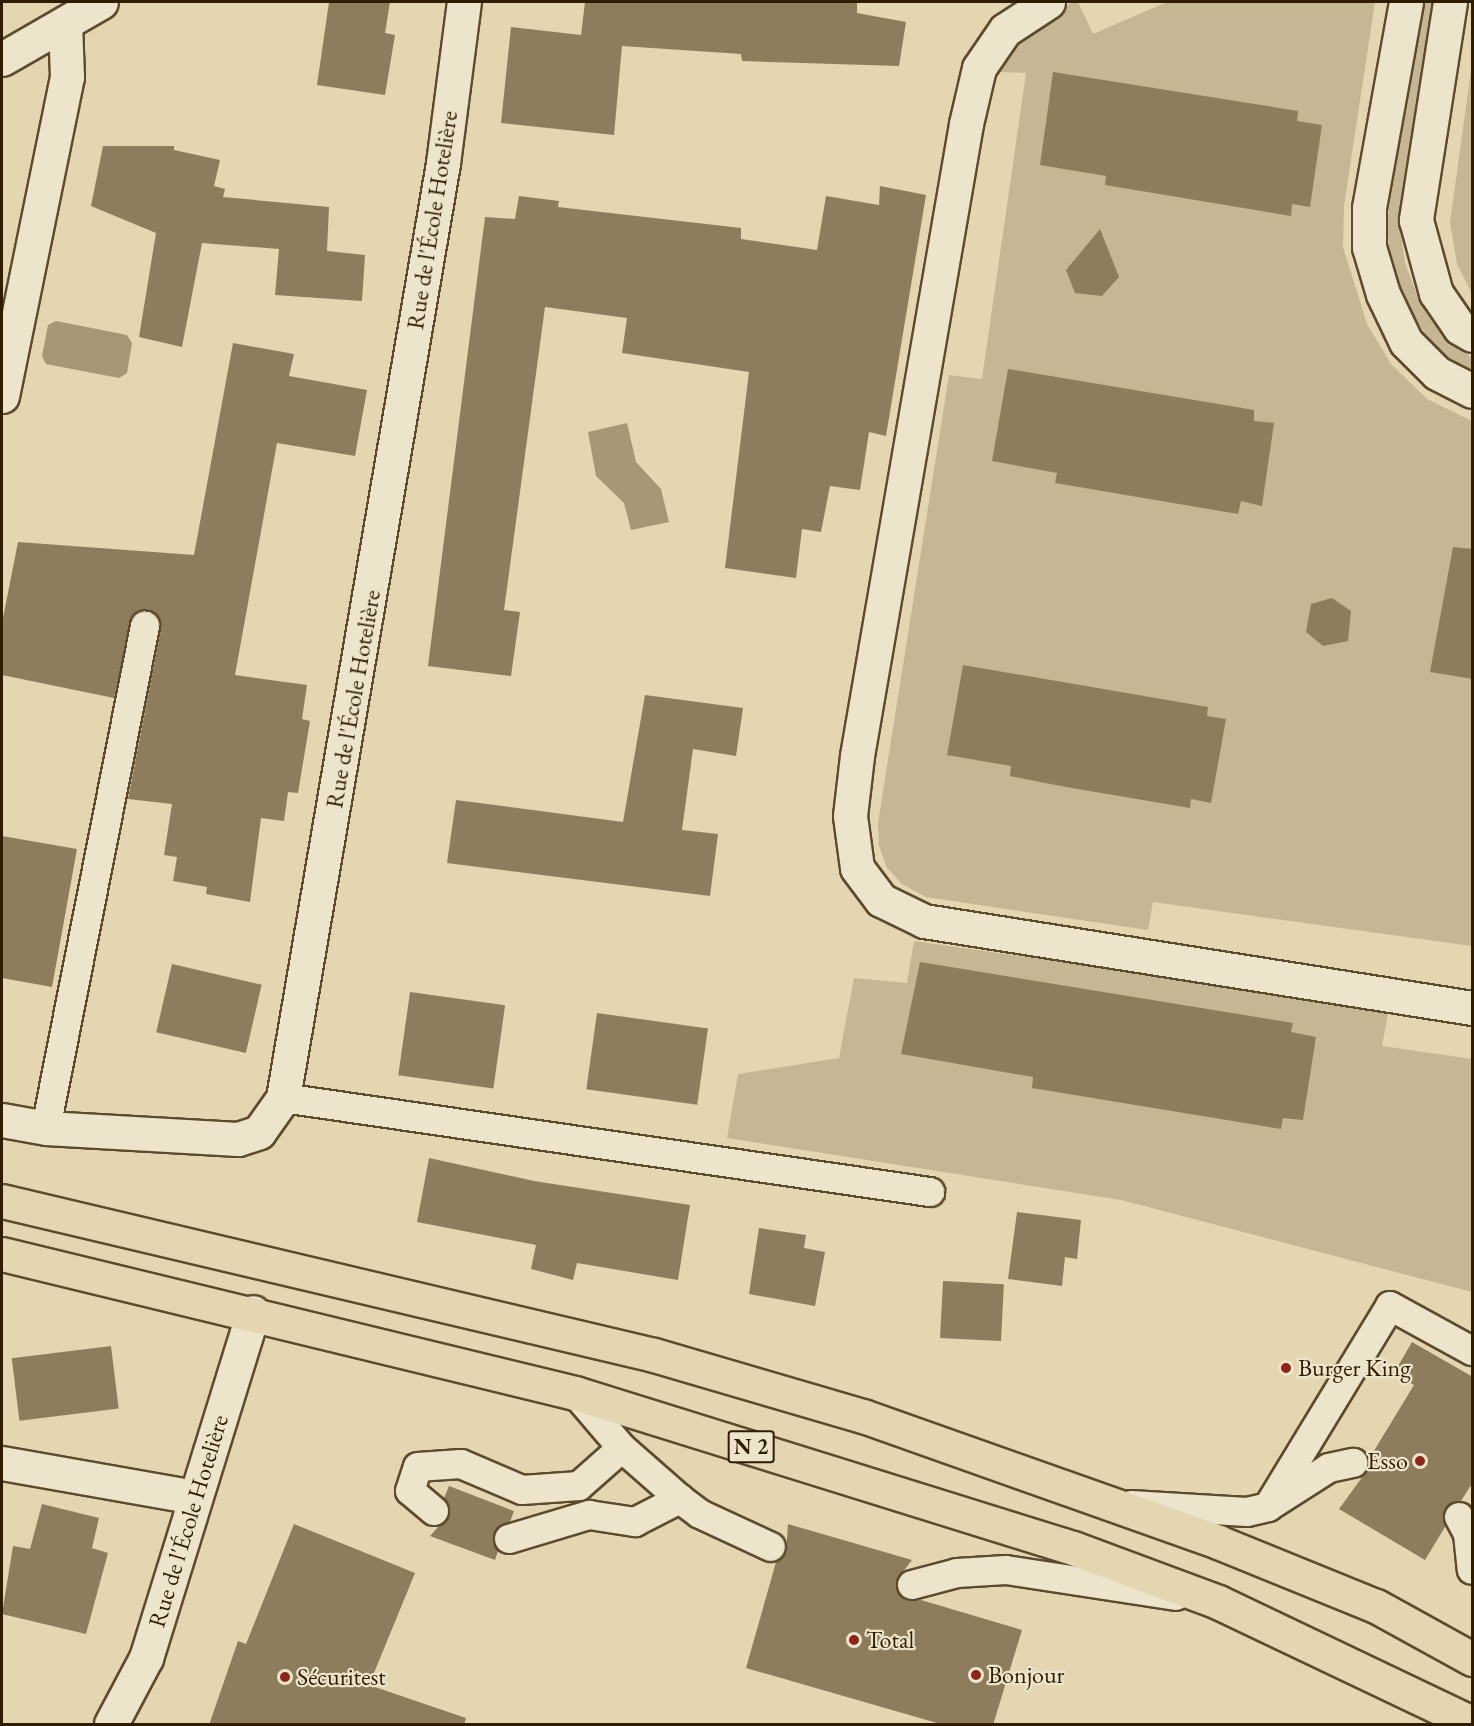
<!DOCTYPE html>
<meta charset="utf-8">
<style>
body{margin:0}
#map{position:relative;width:1474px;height:1726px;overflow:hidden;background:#e3d6b1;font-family:"EB Garamond",serif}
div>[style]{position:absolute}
.green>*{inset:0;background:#c5b793}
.water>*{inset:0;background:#a69775}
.building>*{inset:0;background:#8d7d5d;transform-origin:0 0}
.roads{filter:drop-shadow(2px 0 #5d4b2d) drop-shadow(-2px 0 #5d4b2d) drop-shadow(0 2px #5d4b2d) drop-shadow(0 -2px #5d4b2d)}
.lane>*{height:28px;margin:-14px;padding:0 14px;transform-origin:14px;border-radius:14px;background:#ede4cc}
.street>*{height:33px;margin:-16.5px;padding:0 16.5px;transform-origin:16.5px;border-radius:16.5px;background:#ede4cc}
.secondary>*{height:33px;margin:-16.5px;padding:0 16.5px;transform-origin:16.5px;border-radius:16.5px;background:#ede4cc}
.highway>*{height:33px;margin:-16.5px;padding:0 16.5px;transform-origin:16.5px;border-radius:16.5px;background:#e3d6b1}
.dots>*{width:16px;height:16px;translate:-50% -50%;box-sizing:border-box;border:3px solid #ede4cc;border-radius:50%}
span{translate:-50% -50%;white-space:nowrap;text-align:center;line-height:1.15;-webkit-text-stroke:4.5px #ede4cc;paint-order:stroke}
.shield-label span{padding:2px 4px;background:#ede4cc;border:2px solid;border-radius:4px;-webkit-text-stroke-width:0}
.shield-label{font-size:22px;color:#301d01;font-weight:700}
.street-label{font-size:24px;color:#301d01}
.poi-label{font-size:24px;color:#301d01}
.left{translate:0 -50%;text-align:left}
.right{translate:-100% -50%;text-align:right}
.frame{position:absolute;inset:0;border:3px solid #301d01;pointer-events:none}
</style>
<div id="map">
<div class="green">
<i style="clip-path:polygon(1074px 2px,1078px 2px,1093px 34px,1167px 2px,1375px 2px,1344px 206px,1343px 247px,1367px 324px,1391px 364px,1427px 399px,1472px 421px,1472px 946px,1153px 902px,1148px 930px,926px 897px,902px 884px,887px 868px,879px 846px,878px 823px,949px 375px,982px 379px,1026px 73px,1000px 72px,1014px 40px,1034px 22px)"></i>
<i style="clip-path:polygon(1419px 2px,1434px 2px,1399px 224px,1405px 263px,1418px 298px,1448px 337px,1472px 358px,1472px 376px,1433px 345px,1402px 300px,1391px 267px,1387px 224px)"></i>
<i style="clip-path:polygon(1472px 64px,1472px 294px,1457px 264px,1450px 222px)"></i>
<i style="clip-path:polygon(914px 941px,1389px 1008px,1382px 1046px,1472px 1059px,1472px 1292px,1121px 1200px,727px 1138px,738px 1074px,839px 1058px,854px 978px,907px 983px)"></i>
</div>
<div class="water">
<i style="clip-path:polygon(56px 321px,127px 335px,132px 343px,127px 373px,119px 378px,46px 364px,42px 356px,48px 325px)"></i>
<i style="clip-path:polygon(627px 423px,636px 462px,661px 489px,669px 522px,631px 530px,624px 503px,596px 476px,588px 432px)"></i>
</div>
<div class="building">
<i style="clip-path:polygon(329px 2px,390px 2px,385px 33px,395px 35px,385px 95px,317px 85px)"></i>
<i style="clip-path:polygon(585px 2px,857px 2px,857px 13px,906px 22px,899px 66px,742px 61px,741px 54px,622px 46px,614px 135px,501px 123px,511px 27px,581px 35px)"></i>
<i style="clip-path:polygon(1053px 72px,1298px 111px,1297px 121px,1322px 125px,1310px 207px,1292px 204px,1291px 216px,1105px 185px,1106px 176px,1040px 165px)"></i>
<i style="clip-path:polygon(103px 146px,174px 146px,174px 150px,220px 160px,214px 186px,225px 189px,223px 197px,329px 207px,327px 251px,365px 255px,362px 301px,275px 295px,279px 249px,202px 243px,182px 347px,139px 337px,156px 233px,91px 206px)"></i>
<i style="clip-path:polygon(880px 186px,926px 195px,886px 436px,869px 432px,860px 490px,830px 486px,821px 532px,802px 529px,796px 578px,725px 568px,749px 372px,622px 353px,627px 318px,545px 307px,504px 610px,520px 612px,511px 676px,428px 666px,485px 217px,515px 219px,519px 196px,559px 201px,558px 207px,741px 228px,741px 239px,817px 250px,826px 196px,879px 205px)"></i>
<i style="clip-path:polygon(1100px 229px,1119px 277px,1102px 296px,1075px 293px,1066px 270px)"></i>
<i style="clip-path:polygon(233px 343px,294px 354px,289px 376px,367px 390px,355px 456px,277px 443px,235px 675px,307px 685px,302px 719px,310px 721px,298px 793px,288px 792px,284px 821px,261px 818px,250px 902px,206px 894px,207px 887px,173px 881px,177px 857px,164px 855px,172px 804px,128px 799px,161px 629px,156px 614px,148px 610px,132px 616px,114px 698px,2px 675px,2px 623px,18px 542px,194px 555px)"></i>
<i style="clip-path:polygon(1008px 369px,1254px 410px,1254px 421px,1274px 423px,1262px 506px,1241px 501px,1238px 514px,1055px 483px,1057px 473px,992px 461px)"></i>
<i style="clip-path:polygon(1453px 547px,1473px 549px,1473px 679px,1430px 672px)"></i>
<i style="clip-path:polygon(1332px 598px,1351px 611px,1348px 641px,1323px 646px,1306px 632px,1311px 604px)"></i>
<i style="clip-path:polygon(963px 665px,1208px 707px,1207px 716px,1226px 719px,1211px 803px,1191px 799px,1190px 808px,1066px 787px,1010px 776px,1011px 766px,947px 755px)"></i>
<i style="clip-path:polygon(645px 695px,743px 708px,736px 756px,693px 749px,682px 830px,718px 834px,710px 896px,447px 863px,456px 800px,623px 822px)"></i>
<i style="clip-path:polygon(2px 836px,77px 849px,52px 987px,2px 978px)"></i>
<i style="clip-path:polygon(920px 962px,1293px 1023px,1291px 1032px,1316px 1037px,1303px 1120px,1283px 1118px,1281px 1129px,1032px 1088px,1033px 1077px,901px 1054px)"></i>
<i style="left:172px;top:964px;width:92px;height:70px;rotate:13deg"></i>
<i style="left:410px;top:992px;width:96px;height:84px;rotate:8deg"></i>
<i style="left:597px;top:1013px;width:112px;height:77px;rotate:8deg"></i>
<i style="clip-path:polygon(429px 1158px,534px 1181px,690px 1205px,678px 1280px,577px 1263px,573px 1280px,531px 1269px,536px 1245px,417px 1222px)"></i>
<i style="clip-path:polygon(1017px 1212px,1081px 1220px,1077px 1259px,1065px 1257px,1062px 1286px,1008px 1279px)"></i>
<i style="clip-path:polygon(759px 1228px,806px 1235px,804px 1248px,825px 1252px,815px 1306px,749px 1294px)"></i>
<i style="left:943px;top:1281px;width:61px;height:57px;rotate:3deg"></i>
<i style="clip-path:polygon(1412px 1342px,1473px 1377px,1473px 1482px,1461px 1501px,1445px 1509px,1445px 1527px,1425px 1560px,1339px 1509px,1368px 1469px,1369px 1459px,1414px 1385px,1394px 1373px)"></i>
<i style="left:111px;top:1346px;width:63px;height:100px;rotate:83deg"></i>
<i style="clip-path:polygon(449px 1486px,514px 1511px,510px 1522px,493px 1535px,498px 1551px,495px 1560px,430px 1536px,450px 1514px,444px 1498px)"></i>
<i style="clip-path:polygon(42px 1504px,99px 1518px,92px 1548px,108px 1553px,86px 1634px,2px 1614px,13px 1546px,30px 1549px)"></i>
<i style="clip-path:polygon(294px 1524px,415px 1573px,369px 1685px,466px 1718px,464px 1725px,209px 1725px,238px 1641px,246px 1644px)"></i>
<i style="clip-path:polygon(788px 1524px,912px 1560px,896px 1581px,900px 1596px,907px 1601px,921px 1600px,1022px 1630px,993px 1725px,944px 1725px,746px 1668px,776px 1562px,786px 1553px)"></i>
</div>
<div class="roads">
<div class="lane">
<i style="left:283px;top:1098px;width:654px;rotate:8.27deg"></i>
<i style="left:46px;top:1128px;width:512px;rotate:-78.84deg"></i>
<i style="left:575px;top:1393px;width:72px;rotate:49.5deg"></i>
<i style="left:622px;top:1448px;width:77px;rotate:41.3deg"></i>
<i style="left:680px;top:1499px;width:25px;rotate:37deg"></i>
<i style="left:700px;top:1514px;width:78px;rotate:24.9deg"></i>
<i style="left:1131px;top:1505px;width:116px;rotate:3.5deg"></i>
<i style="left:1247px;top:1512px;width:22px;rotate:-13deg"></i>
<i style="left:1268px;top:1507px;width:72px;rotate:-32.6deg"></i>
<i style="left:1329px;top:1468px;width:25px;rotate:-12deg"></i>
<i style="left:1268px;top:1507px;width:235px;rotate:-58.7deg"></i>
<i style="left:1390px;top:1306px;width:94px;rotate:28.8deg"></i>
<i style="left:434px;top:1511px;width:31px;rotate:-140deg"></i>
<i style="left:410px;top:1491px;width:25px;rotate:-72deg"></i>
<i style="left:418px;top:1467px;width:43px;rotate:-4deg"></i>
<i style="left:461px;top:1464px;width:66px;rotate:23.1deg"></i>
<i style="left:522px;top:1490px;width:57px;rotate:-4deg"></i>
<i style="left:579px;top:1486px;width:57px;rotate:-41.5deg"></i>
<i style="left:1459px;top:1517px;width:19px;rotate:62deg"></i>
<i style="left:1468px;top:1534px;width:36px;rotate:84deg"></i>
<i style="left:509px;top:1539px;width:84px;rotate:-16.7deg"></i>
<i style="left:589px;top:1515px;width:47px;rotate:8.7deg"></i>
<i style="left:635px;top:1522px;width:51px;rotate:-27.1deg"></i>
<i style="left:912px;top:1585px;width:47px;rotate:-14.9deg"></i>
<i style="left:957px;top:1573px;width:49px;rotate:-3.5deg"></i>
<i style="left:1006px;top:1570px;width:172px;rotate:8.7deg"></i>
</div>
<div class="street">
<i style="left:1048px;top:2px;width:51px;rotate:146.9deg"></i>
<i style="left:1005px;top:30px;width:46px;rotate:124.4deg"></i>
<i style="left:979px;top:68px;width:57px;rotate:103.1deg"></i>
<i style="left:966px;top:124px;width:641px;rotate:99.79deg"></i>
<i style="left:857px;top:756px;width:60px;rotate:96.7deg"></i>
<i style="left:850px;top:816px;width:52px;rotate:82.3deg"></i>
<i style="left:857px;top:868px;width:40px;rotate:53deg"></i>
<i style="left:881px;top:900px;width:48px;rotate:26deg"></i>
<i style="left:924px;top:921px;width:555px;rotate:9.02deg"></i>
<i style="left:1406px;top:2px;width:209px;rotate:100.2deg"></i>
<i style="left:1369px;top:208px;width:39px;rotate:90deg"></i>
<i style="left:1369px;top:247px;width:49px;rotate:73.4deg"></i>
<i style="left:1383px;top:294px;width:53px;rotate:64.4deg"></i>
<i style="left:1406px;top:342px;width:44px;rotate:45deg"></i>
<i style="left:1437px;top:373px;width:39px;rotate:27deg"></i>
<i style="left:1450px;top:2px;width:221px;rotate:98.9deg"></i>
<i style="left:1416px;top:220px;width:76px;rotate:74.7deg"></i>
<i style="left:1436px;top:293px;width:42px;rotate:55.6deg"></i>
<i style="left:1460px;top:328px;width:14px;rotate:30deg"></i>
<i style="left:2px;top:396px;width:326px;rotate:-78.5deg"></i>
<i style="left:67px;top:77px;width:54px;rotate:-92.1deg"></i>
<i style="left:2px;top:1120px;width:45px;rotate:10.3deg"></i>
<i style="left:46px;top:1128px;width:192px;rotate:3.3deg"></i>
<i style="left:238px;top:1139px;width:22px;rotate:-18deg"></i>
<i style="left:259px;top:1132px;width:42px;rotate:-54.8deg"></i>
<i style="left:283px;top:1098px;width:949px;rotate:-80.29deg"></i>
<i style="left:443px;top:163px;width:162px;rotate:-82.6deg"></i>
<i style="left:2px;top:1463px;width:195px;rotate:10deg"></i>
<i style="left:111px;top:1724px;width:75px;rotate:-62.1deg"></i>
<i style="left:146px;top:1658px;width:362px;rotate:-72.8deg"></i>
</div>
<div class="secondary">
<i style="left:2px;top:59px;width:114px;rotate:-29.9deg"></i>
</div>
<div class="highway">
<i style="left:2px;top:1201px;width:670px;rotate:13.29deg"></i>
<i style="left:654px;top:1355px;width:218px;rotate:16.3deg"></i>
<i style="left:863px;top:1416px;width:377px;rotate:19.5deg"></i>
<i style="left:1218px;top:1542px;width:170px;rotate:22.1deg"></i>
<i style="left:1376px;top:1606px;width:110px;rotate:28.9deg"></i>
<i style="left:2px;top:1254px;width:590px;rotate:13.64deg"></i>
<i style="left:575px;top:1393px;width:522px;rotate:17.29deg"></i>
<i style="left:1073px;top:1548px;width:155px;rotate:20.4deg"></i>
<i style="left:1218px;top:1602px;width:281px;rotate:25.5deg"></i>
</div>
</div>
<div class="dots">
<i style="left:1286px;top:1368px;background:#8f2418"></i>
<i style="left:1420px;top:1461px;background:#8f2418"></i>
<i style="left:854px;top:1640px;background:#8f2418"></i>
<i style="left:976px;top:1675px;background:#8f2418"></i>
<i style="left:285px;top:1677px;background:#8f2418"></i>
</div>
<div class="shield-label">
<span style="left:751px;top:1447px">N 2</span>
</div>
<div class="street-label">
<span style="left:432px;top:220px;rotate:-81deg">Rue de l'École Hotelière</span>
<span style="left:353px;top:699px;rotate:-80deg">Rue de l'École Hotelière</span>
<span style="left:188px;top:1521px;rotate:-73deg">Rue de l'École Hotelière</span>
</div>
<div class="poi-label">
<span class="left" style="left:1298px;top:1368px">Burger King</span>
<span class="right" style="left:1408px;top:1461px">Esso</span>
<span class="left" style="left:866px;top:1640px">Total</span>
<span class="left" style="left:988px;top:1675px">Bonjour</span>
<span class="left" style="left:297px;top:1677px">Sécuritest</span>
</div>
<div class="frame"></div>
</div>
